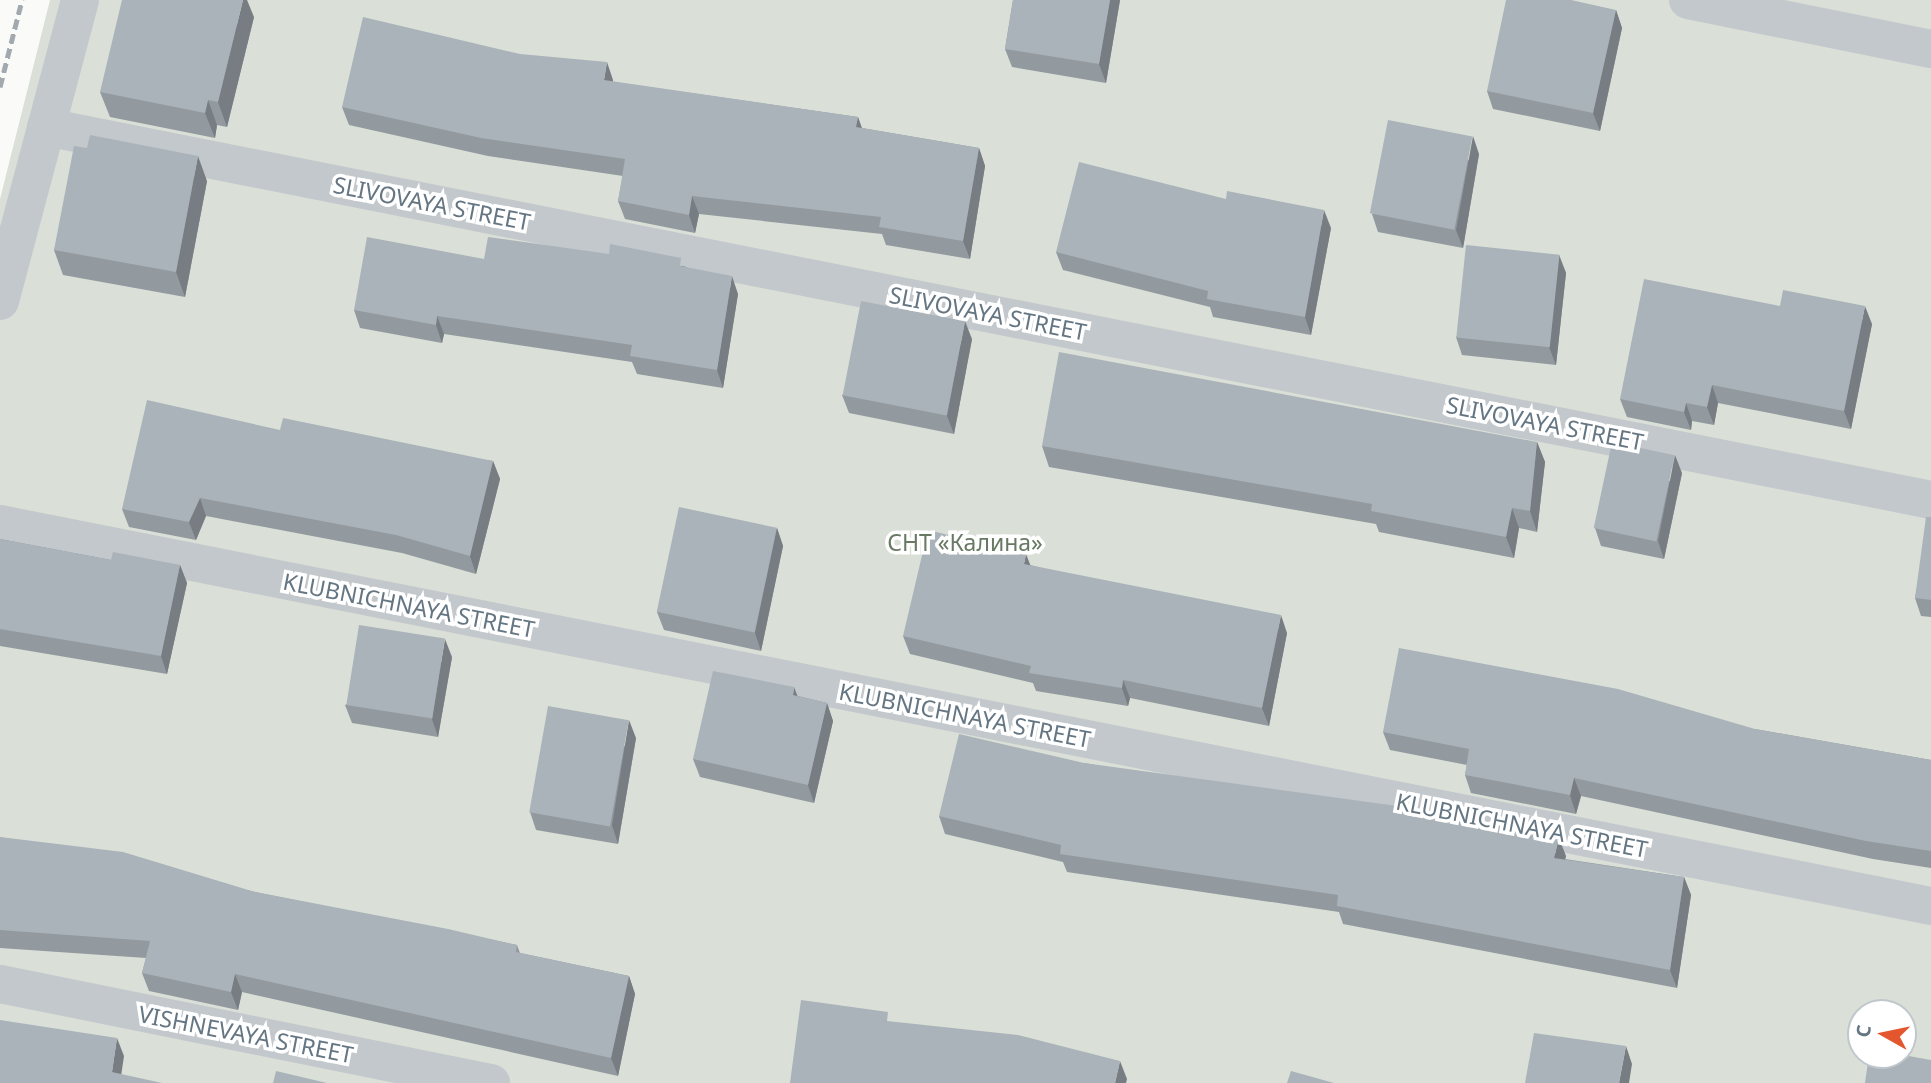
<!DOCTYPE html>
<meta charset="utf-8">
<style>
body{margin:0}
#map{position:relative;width:1931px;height:1083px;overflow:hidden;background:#fafaf8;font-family:"Noto Sans",sans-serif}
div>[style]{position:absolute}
.green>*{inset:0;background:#dadfd7}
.minor>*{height:38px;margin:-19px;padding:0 19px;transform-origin:19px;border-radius:19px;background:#c3c8cc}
.rail>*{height:5px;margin-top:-2.5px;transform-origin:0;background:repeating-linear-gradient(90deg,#a2aab0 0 10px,transparent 0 15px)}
.wall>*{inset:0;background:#929a9f}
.shaded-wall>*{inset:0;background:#777d82}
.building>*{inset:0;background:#aab3b9;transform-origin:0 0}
span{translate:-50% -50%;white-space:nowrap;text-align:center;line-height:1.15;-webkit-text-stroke:7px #fff;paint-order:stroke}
.street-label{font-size:23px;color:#657683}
.park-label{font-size:23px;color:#687a64}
.north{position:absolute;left:1847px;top:999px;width:70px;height:70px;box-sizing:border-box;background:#fff;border:2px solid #c1c8cd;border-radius:50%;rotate:279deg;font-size:19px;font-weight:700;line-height:28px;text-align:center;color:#657683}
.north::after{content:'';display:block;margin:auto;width:24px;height:32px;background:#e4572e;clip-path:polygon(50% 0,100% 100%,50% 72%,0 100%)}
</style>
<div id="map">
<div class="green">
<i style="clip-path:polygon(evenodd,50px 0,1931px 0,1931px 1083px,0 1083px,0 199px,50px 0,1861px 1013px,1903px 1013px,1903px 1055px,1861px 1055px,1861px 1013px)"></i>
</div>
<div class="minor">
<i style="left:1688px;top:0;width:248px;rotate:11.4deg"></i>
<i style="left:46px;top:127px;width:1922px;rotate:11.19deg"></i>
<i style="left:0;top:301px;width:311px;rotate:-75.1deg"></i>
<i style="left:0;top:524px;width:1968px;rotate:11.19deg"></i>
<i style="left:0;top:984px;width:501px;rotate:11.4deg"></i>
</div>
<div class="rail">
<i style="left:0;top:87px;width:90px;rotate:-75.8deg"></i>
</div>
<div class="wall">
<i style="clip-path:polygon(1013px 0,1120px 0,1106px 83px,1012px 67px,1005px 49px)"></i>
<i style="clip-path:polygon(1616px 10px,1622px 28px,1600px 131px,1493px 109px,1487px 91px)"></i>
<i style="clip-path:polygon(254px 17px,227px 127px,217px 125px,215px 138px,110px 117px,100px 92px)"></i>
<i style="clip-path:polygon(613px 80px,613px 82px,858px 117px,862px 128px,979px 148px,985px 166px,970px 259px,886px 245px,882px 234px,699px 214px,695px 233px,625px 219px,618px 201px,623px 176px,488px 156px,349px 125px,342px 107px)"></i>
<i style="clip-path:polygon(87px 148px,207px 181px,185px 297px,63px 275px,54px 250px)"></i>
<i style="clip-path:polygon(1479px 154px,1463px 248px,1378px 232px,1372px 214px)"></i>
<i style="clip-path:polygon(1226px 199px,1331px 228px,1311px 335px,1213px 317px,1210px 307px,1063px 270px,1056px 252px)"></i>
<i style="clip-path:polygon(1559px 255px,1566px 273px,1556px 365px,1462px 355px,1456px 337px)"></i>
<i style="clip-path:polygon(484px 259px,684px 266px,738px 294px,723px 388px,637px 374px,632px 362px,444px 334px,442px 343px,360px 328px,354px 310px)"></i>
<i style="clip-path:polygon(1780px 306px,1872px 324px,1851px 429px,1718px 403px,1714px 425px,1692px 421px,1691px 430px,1627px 417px,1620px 399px)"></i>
<i style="clip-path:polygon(972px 339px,954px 434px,849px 413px,842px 395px)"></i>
<i style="clip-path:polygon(280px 430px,493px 461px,500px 479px,476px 574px,402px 553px,206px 516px,196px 540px,129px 527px,122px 509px)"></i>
<i style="clip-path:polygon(1537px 442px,1545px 462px,1537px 532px,1519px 528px,1514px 558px,1379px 532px,1376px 524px,1049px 467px,1042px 446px)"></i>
<i style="clip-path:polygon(1682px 473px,1664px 559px,1601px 546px,1595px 528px)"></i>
<i style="clip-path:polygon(1931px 517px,1931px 617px,1921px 616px,1915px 598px)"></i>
<i style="clip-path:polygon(777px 528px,783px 546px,761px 651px,664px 630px,657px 612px)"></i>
<i style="clip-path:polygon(0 539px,111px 560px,180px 565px,187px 583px,167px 674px,0 646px)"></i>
<i style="clip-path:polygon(1030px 565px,1287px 633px,1269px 726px,1130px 698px,1128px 706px,1036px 691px,1033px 683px,910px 654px,903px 636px)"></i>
<i style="clip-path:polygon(452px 657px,438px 737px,352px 723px,345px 705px)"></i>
<i style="clip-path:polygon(798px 696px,827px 703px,833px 721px,814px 803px,700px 777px,693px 759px)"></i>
<i style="clip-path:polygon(1755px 729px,1931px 760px,1931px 868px,1873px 859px,1581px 796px,1576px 814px,1471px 793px,1465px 775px,1467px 765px,1390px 750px,1383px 732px)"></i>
<i style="clip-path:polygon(636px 738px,618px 844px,536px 830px,530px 812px)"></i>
<i style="clip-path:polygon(1084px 763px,1566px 856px,1565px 859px,1684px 877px,1691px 895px,1677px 988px,1343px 924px,1339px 912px,1067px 872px,1063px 862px,945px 834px,939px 816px)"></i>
<i style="clip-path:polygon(0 837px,255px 892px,517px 945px,520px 953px,629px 976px,635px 994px,618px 1076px,242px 992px,238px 1010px,149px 991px,142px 973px,146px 958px,0 948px)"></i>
</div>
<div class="shaded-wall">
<i style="clip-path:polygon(243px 0,247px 0,254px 17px,227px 127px,218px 102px)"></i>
<i style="clip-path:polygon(1110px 0,1120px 0,1106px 83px,1099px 64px)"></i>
<i style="clip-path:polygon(1616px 10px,1622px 28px,1600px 131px,1593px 113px)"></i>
<i style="clip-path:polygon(607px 62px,613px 80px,611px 98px,604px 80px)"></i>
<i style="clip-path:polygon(208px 100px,217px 125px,215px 138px,205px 113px)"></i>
<i style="clip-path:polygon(858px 117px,864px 135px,856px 127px)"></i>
<i style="clip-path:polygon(1473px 136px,1479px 154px,1463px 248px,1456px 230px)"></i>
<i style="clip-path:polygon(979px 148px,985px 166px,970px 259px,963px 241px)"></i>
<i style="clip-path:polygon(198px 156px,207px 181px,185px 297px,176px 272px)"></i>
<i style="clip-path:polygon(692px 196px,699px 214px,695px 233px,689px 215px)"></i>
<i style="clip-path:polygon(1324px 210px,1331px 228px,1311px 335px,1305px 317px)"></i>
<i style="clip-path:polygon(1559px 255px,1566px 273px,1556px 365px,1549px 347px)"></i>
<i style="clip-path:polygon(732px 276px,738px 294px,723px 388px,717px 370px)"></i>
<i style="clip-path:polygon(1865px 306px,1872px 324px,1851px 429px,1844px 411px)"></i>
<i style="clip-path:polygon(437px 316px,444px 334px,442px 343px,436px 325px)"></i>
<i style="clip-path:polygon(965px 321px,972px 339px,954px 434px,947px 416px)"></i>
<i style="clip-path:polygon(1712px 385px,1718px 403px,1714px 425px,1707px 407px)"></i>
<i style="clip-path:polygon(1686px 403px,1692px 421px,1691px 430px,1684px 412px)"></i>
<i style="clip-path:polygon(1537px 442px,1545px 462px,1537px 532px,1530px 511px)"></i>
<i style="clip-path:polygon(1675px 455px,1682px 473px,1664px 559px,1658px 541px)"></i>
<i style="clip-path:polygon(493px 461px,500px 479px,476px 574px,470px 556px)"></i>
<i style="clip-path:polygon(200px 498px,206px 516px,196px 540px,189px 522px)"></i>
<i style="clip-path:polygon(1512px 508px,1519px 528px,1514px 558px,1506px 537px)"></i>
<i style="clip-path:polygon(777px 528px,783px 546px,761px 651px,755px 633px)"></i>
<i style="clip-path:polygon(1026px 554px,1033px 572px,1024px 564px)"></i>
<i style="clip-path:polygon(180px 565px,187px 583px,167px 674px,161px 656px)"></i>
<i style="clip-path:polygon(1281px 615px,1287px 633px,1269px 726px,1262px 708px)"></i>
<i style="clip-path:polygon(445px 639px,452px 657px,438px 737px,432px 719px)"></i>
<i style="clip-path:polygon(1123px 680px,1130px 698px,1128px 706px,1122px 688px)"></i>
<i style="clip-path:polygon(794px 687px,801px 705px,793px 695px)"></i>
<i style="clip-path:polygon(827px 703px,833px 721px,814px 803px,808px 785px)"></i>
<i style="clip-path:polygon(629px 720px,636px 738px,618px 844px,612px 825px)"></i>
<i style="clip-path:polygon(1574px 778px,1581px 796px,1576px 814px,1570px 795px)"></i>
<i style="clip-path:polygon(1559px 838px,1566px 856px,1561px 876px,1554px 858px)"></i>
<i style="clip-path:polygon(1684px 877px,1691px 895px,1677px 988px,1670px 970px)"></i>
<i style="clip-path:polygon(235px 974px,242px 992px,238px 1010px,231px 992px)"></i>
<i style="clip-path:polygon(629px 976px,635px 994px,618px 1076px,611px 1058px)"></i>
<i style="clip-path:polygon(117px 1038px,124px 1056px,120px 1083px,112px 1072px)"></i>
<i style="clip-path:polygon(1626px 1046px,1632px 1064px,1629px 1083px,1619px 1083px)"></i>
<i style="clip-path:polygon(1120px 1061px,1127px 1079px,1126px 1083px,1115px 1083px)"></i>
</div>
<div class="building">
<i style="clip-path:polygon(122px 0,243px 0,218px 102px,208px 100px,205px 113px,100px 92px)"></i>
<i style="clip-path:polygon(1013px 0,1110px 0,1099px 64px,1005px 49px)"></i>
<i style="clip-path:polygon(1506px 0,1571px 0,1616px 10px,1593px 113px,1487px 91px)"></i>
<i style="clip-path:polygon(363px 17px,520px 54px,607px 62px,604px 80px,858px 117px,856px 127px,979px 148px,963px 241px,879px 227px,881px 217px,692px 196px,689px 215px,618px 201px,625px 159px,481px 138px,342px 107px)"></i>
<i style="left:1388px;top:120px;width:86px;height:95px;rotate:11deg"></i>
<i style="clip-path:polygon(90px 135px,198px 156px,176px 272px,54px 250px,74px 146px,87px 148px)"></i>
<i style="clip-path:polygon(1079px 162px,1226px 199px,1227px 191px,1324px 210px,1305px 317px,1207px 299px,1208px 291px,1056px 252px)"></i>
<i style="clip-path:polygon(367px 237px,484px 259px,488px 237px,609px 254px,610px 244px,681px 258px,680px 266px,732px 276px,717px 370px,630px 356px,632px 345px,437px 316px,436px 325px,354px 310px)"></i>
<i style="left:1466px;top:245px;width:94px;height:93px;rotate:6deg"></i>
<i style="clip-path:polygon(1644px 279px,1780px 306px,1783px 290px,1865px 306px,1844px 411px,1712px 385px,1707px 407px,1686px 403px,1684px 412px,1620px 399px)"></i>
<i style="left:861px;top:301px;width:106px;height:96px;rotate:11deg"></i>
<i style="clip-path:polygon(1059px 352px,1537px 442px,1530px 511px,1512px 508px,1506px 537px,1371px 511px,1372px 504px,1042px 446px)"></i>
<i style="clip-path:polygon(147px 400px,280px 430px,283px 418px,493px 461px,470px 556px,396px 535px,200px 498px,189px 522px,122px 509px)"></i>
<i style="left:1612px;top:442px;width:64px;height:88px;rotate:12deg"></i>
<i style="left:679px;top:507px;width:100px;height:107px;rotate:12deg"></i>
<i style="clip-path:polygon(1926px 517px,1931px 517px,1931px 600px,1915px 598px)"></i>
<i style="clip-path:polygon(928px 530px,1026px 554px,1024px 564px,1281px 615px,1262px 708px,1123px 680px,1122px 688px,1029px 673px,1031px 666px,903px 636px)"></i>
<i style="clip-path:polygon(0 539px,111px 560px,113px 552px,180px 565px,161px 656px,0 629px)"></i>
<i style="left:359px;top:625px;width:87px;height:81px;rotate:9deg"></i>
<i style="clip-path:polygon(1399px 648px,1618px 689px,1755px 729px,1931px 760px,1931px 851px,1866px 841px,1574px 778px,1570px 795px,1465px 775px,1469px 749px,1383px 732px)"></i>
<i style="clip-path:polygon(713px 671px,794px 687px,793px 695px,827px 703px,808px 785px,693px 759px)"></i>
<i style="left:548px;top:706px;width:82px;height:108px;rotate:10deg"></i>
<i style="clip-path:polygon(959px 734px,1084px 763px,1404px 807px,1559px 838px,1554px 858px,1684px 877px,1670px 970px,1337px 906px,1338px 895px,1060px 854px,1061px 845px,939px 816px)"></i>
<i style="clip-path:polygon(0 837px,123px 852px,255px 892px,448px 929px,517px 945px,516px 952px,629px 976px,611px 1058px,235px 974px,231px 992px,142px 973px,150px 941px,0 930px)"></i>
<i style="clip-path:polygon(801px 1000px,888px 1012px,887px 1021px,1018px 1035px,1120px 1061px,1115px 1083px,790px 1083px)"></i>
<i style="clip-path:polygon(0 1020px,117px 1038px,112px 1072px,162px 1083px,0 1083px)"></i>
<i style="clip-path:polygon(1534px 1033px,1626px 1046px,1619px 1083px,1525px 1083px)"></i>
<i style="clip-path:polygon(1869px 1055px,1903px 1055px,1931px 1060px,1931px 1083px,1865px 1083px)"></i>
<i style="clip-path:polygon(276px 1071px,327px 1083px,273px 1083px)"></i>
<i style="clip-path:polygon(1291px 1071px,1334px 1083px,1287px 1083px)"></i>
</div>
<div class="street-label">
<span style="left:432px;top:203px;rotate:11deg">SLIVOVAYA STREET</span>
<span style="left:988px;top:313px;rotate:11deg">SLIVOVAYA STREET</span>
<span style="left:1545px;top:423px;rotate:11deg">SLIVOVAYA STREET</span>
<span style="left:409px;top:605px;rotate:11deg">KLUBNICHNAYA STREET</span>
<span style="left:965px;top:715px;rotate:11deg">KLUBNICHNAYA STREET</span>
<span style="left:1522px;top:825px;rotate:11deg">KLUBNICHNAYA STREET</span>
<span style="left:246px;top:1034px;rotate:11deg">VISHNEVAYA STREET</span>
</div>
<div class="park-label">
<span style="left:965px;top:542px">СНТ «Калина»</span>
</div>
<div class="north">С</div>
</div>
